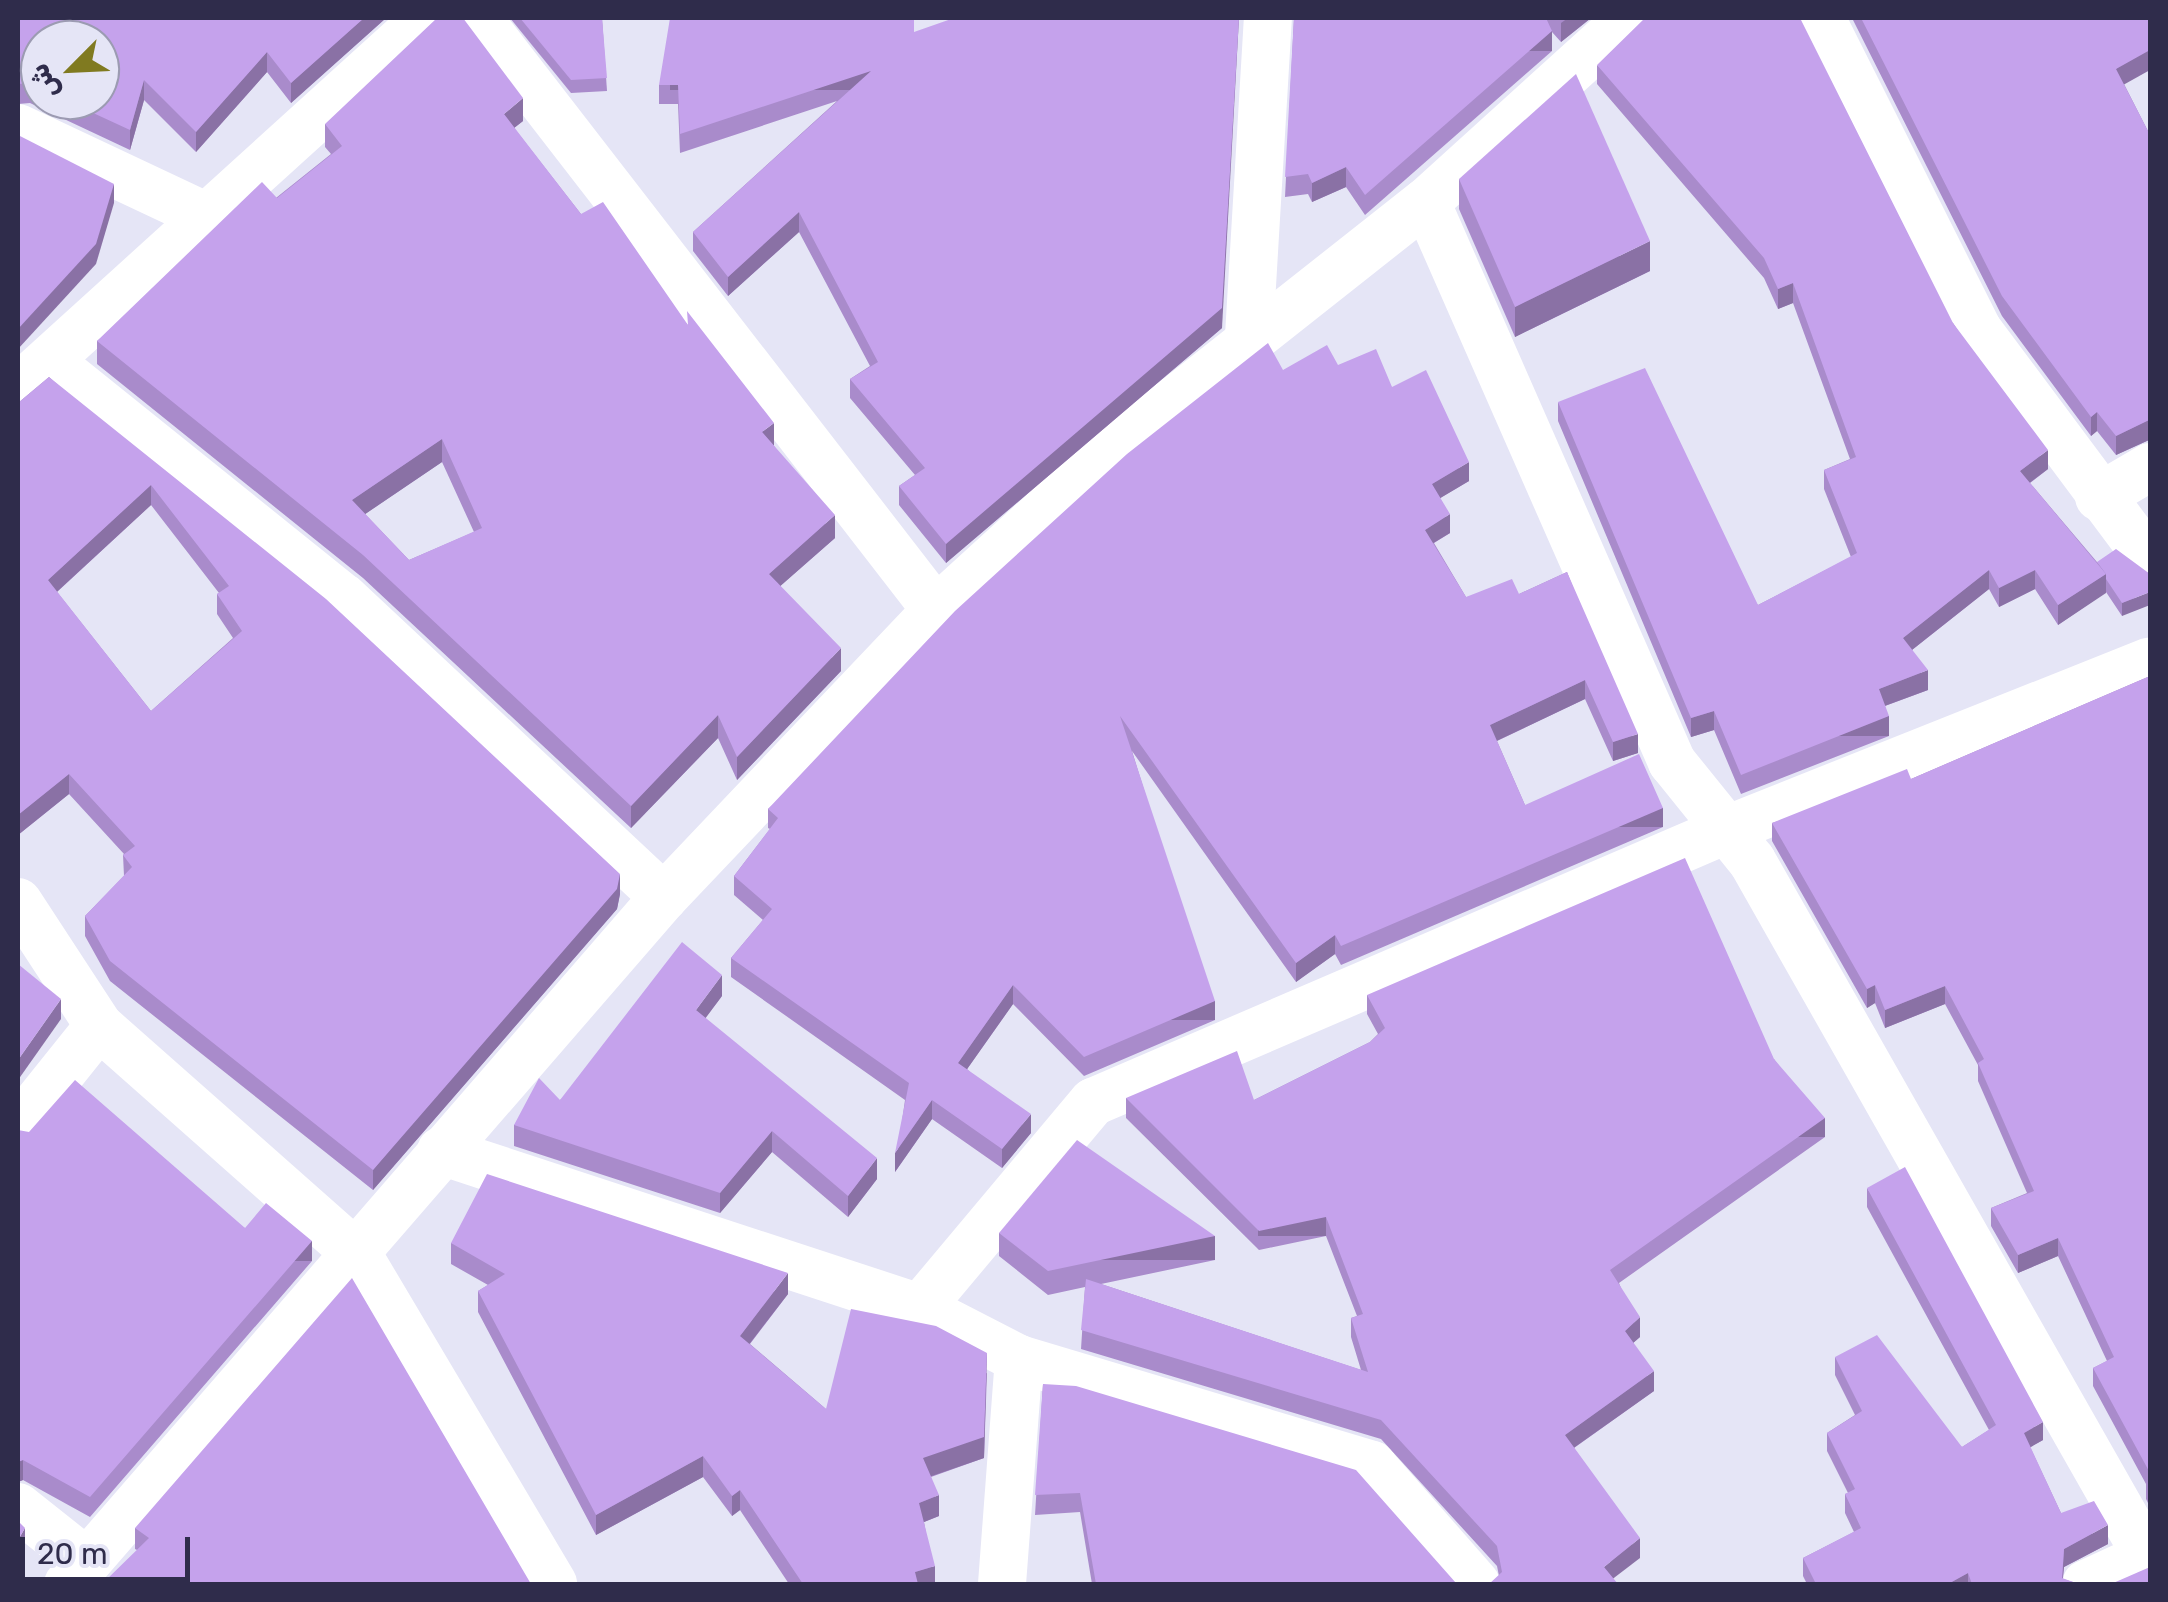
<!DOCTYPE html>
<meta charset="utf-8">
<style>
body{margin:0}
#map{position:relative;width:2168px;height:1602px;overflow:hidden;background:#e5e5f6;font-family:Rubik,Cairo,sans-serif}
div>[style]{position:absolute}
.street>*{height:48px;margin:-24px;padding:0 24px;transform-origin:24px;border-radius:24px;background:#fff}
.wall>*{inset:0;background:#a98bcb}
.shaded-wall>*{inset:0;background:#8a71a5;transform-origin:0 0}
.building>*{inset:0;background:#c5a2ec}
span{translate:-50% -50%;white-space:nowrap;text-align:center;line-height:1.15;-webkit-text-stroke:9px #e5e5f6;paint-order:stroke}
.frame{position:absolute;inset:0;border:20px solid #2f2c4b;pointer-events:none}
.north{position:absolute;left:20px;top:20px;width:100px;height:100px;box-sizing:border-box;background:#e5e5f6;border:2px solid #9c9bb2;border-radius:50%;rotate:246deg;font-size:28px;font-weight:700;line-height:40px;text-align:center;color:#2f2c4b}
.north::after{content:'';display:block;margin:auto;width:35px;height:45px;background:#807a20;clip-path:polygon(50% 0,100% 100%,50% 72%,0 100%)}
.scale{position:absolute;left:20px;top:1537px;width:170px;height:45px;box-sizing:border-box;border:5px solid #2f2c4b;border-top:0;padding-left:12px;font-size:30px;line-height:35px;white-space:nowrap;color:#2f2c4b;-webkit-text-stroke:8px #e5e5f6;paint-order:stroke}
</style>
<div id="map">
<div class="street">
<i style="left:478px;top:18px;width:748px;rotate:52.27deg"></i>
<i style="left:1821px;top:18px;width:349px;rotate:63.3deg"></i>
<i style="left:1978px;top:330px;width:288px;rotate:53.3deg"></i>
<i style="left:18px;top:128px;width:202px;rotate:25.2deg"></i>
<i style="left:1426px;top:202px;width:612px;rotate:66.28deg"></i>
<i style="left:1672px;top:762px;width:127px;rotate:51.1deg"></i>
<i style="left:1752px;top:861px;width:806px;rotate:60.41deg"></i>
<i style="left:1249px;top:336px;width:319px;rotate:-86.6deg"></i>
<i style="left:50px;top:362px;width:377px;rotate:38.8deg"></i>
<i style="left:344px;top:598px;width:438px;rotate:43.1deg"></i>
<i style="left:18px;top:388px;width:551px;rotate:-42.2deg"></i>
<i style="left:2099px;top:497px;width:59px;rotate:-30.5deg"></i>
<i style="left:18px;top:902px;width:148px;rotate:56.8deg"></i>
<i style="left:99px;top:1026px;width:346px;rotate:41.5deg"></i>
<i style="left:358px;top:1255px;width:382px;rotate:59.3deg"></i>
<i style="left:18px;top:1127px;width:129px;rotate:-51.3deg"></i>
<i style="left:441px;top:1151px;width:504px;rotate:18.15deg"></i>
<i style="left:920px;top:1308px;width:111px;rotate:27.3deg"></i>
<i style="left:1019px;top:1359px;width:369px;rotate:16.7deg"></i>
<i style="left:1372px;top:1465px;width:158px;rotate:48.8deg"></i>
<i style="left:920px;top:1308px;width:269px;rotate:-50deg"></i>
<i style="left:1093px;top:1102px;width:689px;rotate:-23.25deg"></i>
<i style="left:1726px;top:830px;width:456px;rotate:-21.7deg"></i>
<i style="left:18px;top:1507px;width:87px;rotate:38.5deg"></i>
<i style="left:68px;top:1584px;width:909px;rotate:-49.06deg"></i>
<i style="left:664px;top:897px;width:395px;rotate:-46.5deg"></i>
<i style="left:936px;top:610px;width:234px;rotate:-42.4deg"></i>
<i style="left:1109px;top:452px;width:404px;rotate:-38.3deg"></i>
<i style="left:1426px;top:202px;width:274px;rotate:-42.2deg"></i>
<i style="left:1002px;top:1584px;width:226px;rotate:-85.7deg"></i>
<i style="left:2086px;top:1584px;width:67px;rotate:-24.7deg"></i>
</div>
<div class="wall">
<i style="clip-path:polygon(evenodd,18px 18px,386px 18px,291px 103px,267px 72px,196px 152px,144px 100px,130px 150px,30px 103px,18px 104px,18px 18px,40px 40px,100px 100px,40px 100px,40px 40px)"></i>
<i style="clip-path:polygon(510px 18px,602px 18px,607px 91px,571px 93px)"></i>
<i style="clip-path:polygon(1294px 18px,1591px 18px,1561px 42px,1552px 32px,1552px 51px,1365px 215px,1346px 187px,1312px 202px,1308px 194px,1285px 197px)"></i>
<i style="clip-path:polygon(1852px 18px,2150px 18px,2124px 84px,2150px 135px,2150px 440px,2149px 440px,2116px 455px,2097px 431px,2091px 436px,2002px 316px)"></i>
<i style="clip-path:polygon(914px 32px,1222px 328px,946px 563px,899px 505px,899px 486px,915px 475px,850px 398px,850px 379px,870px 366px,799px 232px,728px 296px,693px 251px,693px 232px,837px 101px,680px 153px,678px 104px,659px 104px,659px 85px)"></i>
<i style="clip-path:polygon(1597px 65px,1953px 323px,2048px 469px,2030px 483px,2097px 562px,2150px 574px,2122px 616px,2106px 592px,2058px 625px,2035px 589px,1999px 607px,1989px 589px,1912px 650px,1928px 690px,1885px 706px,1889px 736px,1741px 794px,1714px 730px,1691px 737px,1558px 421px,1558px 402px,1758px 605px,1851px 557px,1824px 489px,1824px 470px,1850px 459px,1793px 303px,1778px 309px,1764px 278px,1597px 84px)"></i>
<i style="clip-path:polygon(evenodd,523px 121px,514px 128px,581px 214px,687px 324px,774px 446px,835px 538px,780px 586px,841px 671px,737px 780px,718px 738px,631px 828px,363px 578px,97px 364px,97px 341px,331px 154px,325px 147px,325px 124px,523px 121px,442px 462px,474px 532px,409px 560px,365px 514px,442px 462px)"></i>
<i style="clip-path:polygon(1459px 179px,1650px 271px,1515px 337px,1459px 209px)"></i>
<i style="clip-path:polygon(1338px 365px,1392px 387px,1469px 481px,1440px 498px,1450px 533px,1434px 543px,1466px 597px,1519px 594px,1567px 572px,1638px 753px,1613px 761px,1585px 699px,1497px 741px,1525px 805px,1663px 827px,1341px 965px,1335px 954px,1296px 982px,1132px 751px,1215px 1020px,1084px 1076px,1013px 1004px,967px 1069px,1031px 1133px,1002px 1168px,932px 1119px,895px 1172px,905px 1100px,731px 977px,731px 958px,763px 920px,734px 895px,734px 876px,770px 829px,768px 828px,768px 809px,1283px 370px)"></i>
<i style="clip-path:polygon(evenodd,49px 377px,620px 894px,617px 909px,373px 1190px,110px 981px,85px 936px,85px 916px,124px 876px,123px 855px,124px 854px,69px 794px,18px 835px,18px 403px,49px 377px,151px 505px,219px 593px,217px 594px,217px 614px,233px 638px,151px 711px,57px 592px,151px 505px)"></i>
<i style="clip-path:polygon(2150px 676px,2150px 1507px,2146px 1499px,2146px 1484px,2093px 1386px,2093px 1368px,2107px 1361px,2058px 1256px,2018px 1273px,1991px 1226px,1991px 1208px,2027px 1193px,1978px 1081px,1978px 1065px,1945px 1004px,1885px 1028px,1875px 1003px,1867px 1008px,1772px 841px,1772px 823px,1911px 779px)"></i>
<i style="clip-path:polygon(1367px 995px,1774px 1059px,1825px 1137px,1619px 1283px,1640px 1337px,1633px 1343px,1654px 1391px,1574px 1448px,1640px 1558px,1499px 1576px,1497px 1566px,1381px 1439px,1081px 1349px,1085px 1287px,1048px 1295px,999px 1256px,999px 1233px,1215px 1260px,1101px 1284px,1361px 1370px,1351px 1337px,1351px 1318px,1357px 1316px,1326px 1236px,1259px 1250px,1126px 1118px,1126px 1098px,1254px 1100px,1370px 1042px,1378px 1034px,1367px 1014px)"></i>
<i style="clip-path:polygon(722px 996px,705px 1018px,877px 1179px,848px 1217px,772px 1152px,720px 1213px,514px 1146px,514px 1125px,560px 1100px)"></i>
<i style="clip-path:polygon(18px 1130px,245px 1228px,312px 1261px,90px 1517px,23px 1480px,18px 1482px)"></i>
<i style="clip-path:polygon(1867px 1188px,2043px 1440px,2030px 1447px,2061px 1513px,2108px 1544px,2064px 1567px,2063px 1579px,2079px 1584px,1807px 1584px,1803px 1576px,1803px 1558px,1854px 1532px,1845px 1513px,1845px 1494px,1848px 1493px,1827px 1451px,1827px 1433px,1855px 1415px,1835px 1375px,1835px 1357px,1962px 1447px,1989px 1430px,1867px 1207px)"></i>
<i style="clip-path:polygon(451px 1243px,788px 1294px,750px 1344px,826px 1409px,987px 1373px,984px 1458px,931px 1477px,939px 1516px,924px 1522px,935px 1584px,789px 1584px,740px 1510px,732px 1516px,703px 1477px,596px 1535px,478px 1312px,478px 1291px,488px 1285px,451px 1264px)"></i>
<i style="clip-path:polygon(1043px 1384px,1456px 1583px,1460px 1584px,1092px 1584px,1080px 1512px,1035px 1515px)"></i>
<i style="clip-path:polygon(135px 1528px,531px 1584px,137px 1550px,135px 1549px)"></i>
</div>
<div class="shaded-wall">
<i style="clip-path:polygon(364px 18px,386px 18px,291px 103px,291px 83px)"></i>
<i style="clip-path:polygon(1239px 18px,1222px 328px,946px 563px,946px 544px)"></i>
<i style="clip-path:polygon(1568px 18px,1591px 18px,1561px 42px,1561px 23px)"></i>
<i style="left:1552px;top:31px;width:20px;height:249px;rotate:90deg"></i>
<i style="clip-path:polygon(2150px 41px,2150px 70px,2116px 89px,2116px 69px)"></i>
<i style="clip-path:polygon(267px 52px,267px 72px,196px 152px,196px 132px)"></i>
<i style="left:871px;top:71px;width:19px;height:201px;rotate:90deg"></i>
<i style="clip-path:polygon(144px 80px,144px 100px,130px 150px,130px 130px)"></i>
<i style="clip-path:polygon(523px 98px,523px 121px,504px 136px,504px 114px)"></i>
<i style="clip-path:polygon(1346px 167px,1346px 187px,1312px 202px,1312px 183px)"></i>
<i style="clip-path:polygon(114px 184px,114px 203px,96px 264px,18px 349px,18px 329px)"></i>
<i style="clip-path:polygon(799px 212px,799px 232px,728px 296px,728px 277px)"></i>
<i style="clip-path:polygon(1650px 241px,1650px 271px,1515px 337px,1515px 307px)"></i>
<i style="clip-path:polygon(1793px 283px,1793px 303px,1778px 309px,1778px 289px)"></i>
<i style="clip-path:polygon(2097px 412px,2097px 431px,2091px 436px,2091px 417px)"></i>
<i style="clip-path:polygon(2149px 420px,2149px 440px,2116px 455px,2116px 436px)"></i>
<i style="clip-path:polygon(774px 423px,774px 446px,762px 432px)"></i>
<i style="clip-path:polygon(442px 439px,442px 462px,352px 523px,352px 500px)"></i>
<i style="clip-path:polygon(2048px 450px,2048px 469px,2020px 490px,2020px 471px)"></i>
<i style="clip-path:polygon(1469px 462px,1469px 481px,1432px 503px,1432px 484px)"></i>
<i style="clip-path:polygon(151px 485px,151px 505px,48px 600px,48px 580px)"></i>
<i style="clip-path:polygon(1450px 514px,1450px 533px,1425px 548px,1425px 530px)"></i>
<i style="clip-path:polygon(835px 515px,835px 538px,769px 596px,769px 574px)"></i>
<i style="clip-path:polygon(1989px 570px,1989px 589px,1903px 657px,1903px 638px)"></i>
<i style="clip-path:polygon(2035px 570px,2035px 589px,1999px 607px,1999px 588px)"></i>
<i style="clip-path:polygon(2106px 574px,2106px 593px,2058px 625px,2058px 605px)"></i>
<i style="clip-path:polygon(2150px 592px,2150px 605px,2122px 616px,2122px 603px)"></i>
<i style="clip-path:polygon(841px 648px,841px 671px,737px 780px,737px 757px)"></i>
<i style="clip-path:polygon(1928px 670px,1928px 690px,1879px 708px,1879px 689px)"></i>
<i style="clip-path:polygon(1585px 680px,1585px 699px,1490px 744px,1490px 725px)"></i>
<i style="clip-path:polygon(1714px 711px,1714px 730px,1691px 737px,1691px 718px)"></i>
<i style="clip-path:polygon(718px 715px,718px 738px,631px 828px,631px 806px)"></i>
<i style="left:1889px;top:716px;width:20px;height:159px;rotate:90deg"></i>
<i style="clip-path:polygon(1638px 734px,1638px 753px,1613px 761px,1613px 742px)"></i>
<i style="clip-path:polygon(69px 774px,69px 794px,18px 835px,18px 815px)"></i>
<i style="left:1663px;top:808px;width:19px;height:350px;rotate:90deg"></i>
<i style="clip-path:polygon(620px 874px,620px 894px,617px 909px,373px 1190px,373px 1170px)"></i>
<i style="clip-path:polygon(1335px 935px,1335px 954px,1296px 982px,1296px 963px)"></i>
<i style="clip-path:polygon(722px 975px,722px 996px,696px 1031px,696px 1010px)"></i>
<i style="clip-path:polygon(1013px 985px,1013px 1004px,958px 1082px,958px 1063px)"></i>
<i style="clip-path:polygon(1875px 985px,1875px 1003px,1867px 1008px,1867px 989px)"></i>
<i style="clip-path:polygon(1945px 986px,1945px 1004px,1885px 1028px,1885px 1010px)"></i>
<i style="clip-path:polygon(61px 999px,61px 1019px,18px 1080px,18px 1060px)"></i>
<i style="left:1215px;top:1001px;width:19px;height:142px;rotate:90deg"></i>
<i style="clip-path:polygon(932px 1100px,932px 1119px,895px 1172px,895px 1153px)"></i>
<i style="clip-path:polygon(1031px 1114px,1031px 1133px,1002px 1168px,1002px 1149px)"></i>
<i style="left:1825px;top:1118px;width:19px;height:263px;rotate:90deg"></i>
<i style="clip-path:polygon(772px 1131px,772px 1152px,720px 1213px,720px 1193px)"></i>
<i style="clip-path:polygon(877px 1158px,877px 1179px,848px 1217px,848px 1196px)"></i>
<i style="left:1326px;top:1217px;width:19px;height:68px;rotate:90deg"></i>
<i style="left:1215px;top:1236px;width:24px;height:171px;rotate:90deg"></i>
<i style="clip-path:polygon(2058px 1238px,2058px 1256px,2018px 1273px,2018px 1255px)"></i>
<i style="left:312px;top:1241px;width:20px;height:339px;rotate:90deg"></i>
<i style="clip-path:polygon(788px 1273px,788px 1294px,740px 1356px,740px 1336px)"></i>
<i style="clip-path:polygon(1640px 1317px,1640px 1337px,1625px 1350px,1625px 1331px)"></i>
<i style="clip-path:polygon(987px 1353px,984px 1458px,923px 1479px,923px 1458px)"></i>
<i style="clip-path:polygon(1654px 1371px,1654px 1391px,1565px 1454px,1565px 1435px)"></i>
<i style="clip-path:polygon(2043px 1422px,2043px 1440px,2024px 1451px,2024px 1433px)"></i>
<i style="clip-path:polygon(703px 1456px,703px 1477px,596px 1535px,596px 1515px)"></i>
<i style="clip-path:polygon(23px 1460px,23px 1480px,18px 1482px,18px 1462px)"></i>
<i style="clip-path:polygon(740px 1490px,740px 1510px,732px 1516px,732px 1496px)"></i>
<i style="clip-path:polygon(939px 1495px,939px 1516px,919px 1524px,919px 1503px)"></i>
<i style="clip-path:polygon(2108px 1525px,2108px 1544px,2064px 1567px,2062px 1584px,2064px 1549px)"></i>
<i style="clip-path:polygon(25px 1528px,25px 1548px,18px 1560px,18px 1540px)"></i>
<i style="clip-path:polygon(1640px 1538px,1640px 1558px,1606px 1584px,1604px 1567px)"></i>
<i style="clip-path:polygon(935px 1566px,935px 1584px,915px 1584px,915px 1572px)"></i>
<i style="clip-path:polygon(1968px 1573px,1968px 1584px,1948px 1584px)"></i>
</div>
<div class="building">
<i style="clip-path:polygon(18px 18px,364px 18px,291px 83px,267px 52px,196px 132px,144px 80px,130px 130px,65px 100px,100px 100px,100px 40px,40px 40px,40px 88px,30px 83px,18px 84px)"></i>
<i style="clip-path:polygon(evenodd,437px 18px,463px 18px,523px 98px,504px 114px,581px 214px,603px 202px,688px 325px,687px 311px,774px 423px,762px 432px,835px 515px,769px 574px,841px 648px,737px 757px,718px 715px,631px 806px,363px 555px,97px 341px,262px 182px,277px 198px,342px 146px,325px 124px,437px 18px,442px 439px,482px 528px,409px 560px,352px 500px,442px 439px)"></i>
<i style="clip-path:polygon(520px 18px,602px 18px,607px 78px,571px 80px)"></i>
<i style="clip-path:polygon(670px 18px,914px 18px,914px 32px,954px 18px,1239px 18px,1222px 308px,946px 544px,899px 486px,925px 468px,850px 379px,878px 362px,799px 212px,728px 277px,693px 232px,871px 71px,680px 134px,678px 85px,659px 85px)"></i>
<i style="clip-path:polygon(1294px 18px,1546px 18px,1552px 31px,1365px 195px,1346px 167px,1312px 183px,1308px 174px,1285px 177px)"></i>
<i style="clip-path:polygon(1645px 18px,1800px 18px,1953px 323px,2048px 450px,2020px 471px,2106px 574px,2058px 605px,2035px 570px,1999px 588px,1989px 570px,1903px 638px,1928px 670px,1879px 689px,1889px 716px,1741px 775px,1714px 711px,1691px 718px,1558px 402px,1645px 368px,1758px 605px,1857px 553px,1824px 470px,1856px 457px,1793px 283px,1778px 289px,1764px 258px,1597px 65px)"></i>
<i style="clip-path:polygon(1861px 18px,2150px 18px,2150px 50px,2116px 69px,2150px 135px,2150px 421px,2149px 420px,2116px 436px,2097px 412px,2091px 417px,2002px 296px)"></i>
<i style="clip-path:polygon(1576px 74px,1650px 241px,1515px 307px,1459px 179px)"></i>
<i style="clip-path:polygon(18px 135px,114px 184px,96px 244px,18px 329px)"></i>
<i style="clip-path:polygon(1268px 343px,1283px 370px,1327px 345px,1338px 365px,1376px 349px,1392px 387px,1426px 370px,1469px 462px,1432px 484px,1450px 514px,1425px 530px,1466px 597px,1512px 579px,1519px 594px,1567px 572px,1638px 734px,1613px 742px,1585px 680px,1490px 725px,1525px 805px,1639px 754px,1663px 808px,1341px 946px,1335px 935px,1296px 963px,1120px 716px,1215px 1001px,1084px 1057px,1013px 985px,958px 1063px,1031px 1114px,1002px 1149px,932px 1100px,895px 1153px,909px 1083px,731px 958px,772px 909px,734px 876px,778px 818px,768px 809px,955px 611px,1127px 454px)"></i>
<i style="clip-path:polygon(evenodd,49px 377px,326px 599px,620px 874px,617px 889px,373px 1170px,110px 961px,85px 916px,132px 867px,123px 855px,135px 846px,69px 774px,18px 815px,18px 403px,49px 377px,151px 485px,229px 586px,217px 594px,242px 631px,151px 711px,48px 580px,151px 485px)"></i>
<i style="clip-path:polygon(2116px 549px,2150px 574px,2150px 592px,2122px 603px,2106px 579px,2106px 574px,2097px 562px)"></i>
<i style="clip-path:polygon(2150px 676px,2150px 1473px,2093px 1368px,2114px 1357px,2058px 1238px,2018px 1255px,1991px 1208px,2034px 1191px,1978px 1063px,1984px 1059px,1945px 986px,1885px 1010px,1875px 985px,1867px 989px,1772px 823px,1907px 769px,1911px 779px)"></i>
<i style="clip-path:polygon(1685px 858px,1774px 1059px,1825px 1118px,1610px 1270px,1640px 1317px,1625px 1331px,1654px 1371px,1565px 1435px,1640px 1538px,1604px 1567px,1618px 1584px,1489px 1584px,1502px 1572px,1497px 1546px,1381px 1420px,1081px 1330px,1086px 1279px,1368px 1372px,1351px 1318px,1363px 1314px,1326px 1217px,1259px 1231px,1126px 1098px,1237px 1051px,1254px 1100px,1370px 1042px,1385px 1028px,1367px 995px)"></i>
<i style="clip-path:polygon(682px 942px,722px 975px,696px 1010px,877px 1158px,848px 1196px,772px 1131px,720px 1193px,514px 1125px,539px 1078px,560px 1100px)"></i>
<i style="clip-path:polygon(18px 964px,61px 999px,18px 1060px)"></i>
<i style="clip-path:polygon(75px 1080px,245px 1228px,266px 1203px,312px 1241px,90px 1497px,23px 1460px,18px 1462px,18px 1130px,29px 1132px)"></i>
<i style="clip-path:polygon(1077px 1140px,1215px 1236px,1048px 1271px,999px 1233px)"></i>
<i style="clip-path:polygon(1905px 1167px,2043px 1422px,2024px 1433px,2061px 1513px,2094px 1501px,2108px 1525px,2064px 1549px,2062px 1578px,2079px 1584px,1972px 1584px,1968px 1573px,1948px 1584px,1816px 1584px,1803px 1558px,1861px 1528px,1845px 1494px,1855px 1489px,1827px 1433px,1862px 1411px,1835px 1357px,1877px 1335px,1962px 1447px,1996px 1425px,1867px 1188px)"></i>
<i style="clip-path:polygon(487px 1174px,788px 1273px,740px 1336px,826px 1409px,851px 1309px,936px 1326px,987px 1353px,984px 1437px,923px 1458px,939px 1495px,919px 1503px,935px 1566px,915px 1572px,918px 1584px,803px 1584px,740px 1490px,732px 1496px,703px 1456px,596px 1515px,478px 1291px,505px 1274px,451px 1243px)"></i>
<i style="clip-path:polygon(352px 1278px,531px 1584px,102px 1584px,149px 1538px,135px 1528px)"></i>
<i style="clip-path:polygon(1043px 1384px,1076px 1386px,1356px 1470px,1456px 1583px,1460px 1584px,1096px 1584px,1080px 1493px,1035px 1495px)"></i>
<i style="clip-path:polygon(18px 1521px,25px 1528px,18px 1540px)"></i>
<i style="clip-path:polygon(2150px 1567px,2150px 1584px,2111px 1584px)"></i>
</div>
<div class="frame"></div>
<div class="north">ش</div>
<div class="scale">20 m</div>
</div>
